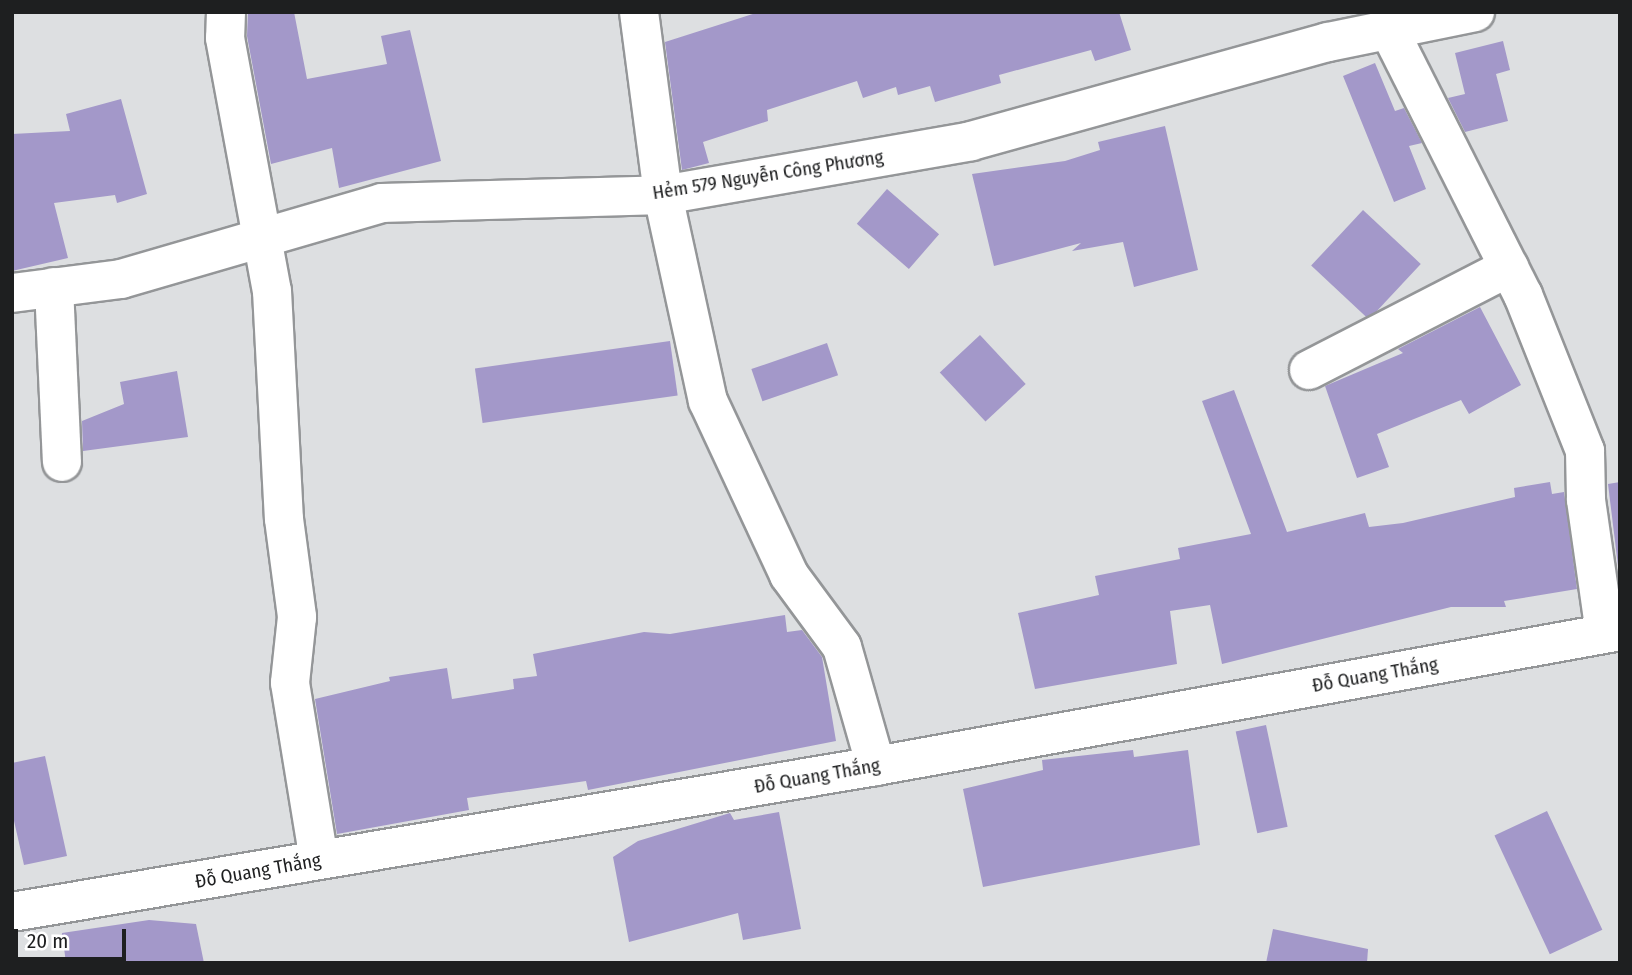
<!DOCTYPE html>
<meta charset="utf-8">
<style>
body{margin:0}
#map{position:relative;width:1632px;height:975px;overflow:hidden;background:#dddfe1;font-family:"Fira Sans Condensed",sans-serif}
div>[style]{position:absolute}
.building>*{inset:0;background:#a398c9;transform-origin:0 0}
.roads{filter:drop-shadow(2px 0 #949698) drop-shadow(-2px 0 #949698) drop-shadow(0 2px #949698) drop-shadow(0 -2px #949698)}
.minor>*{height:38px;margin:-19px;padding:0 19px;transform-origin:19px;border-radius:19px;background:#fff}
.tertiary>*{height:38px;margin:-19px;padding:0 19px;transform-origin:19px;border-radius:19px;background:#fff}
span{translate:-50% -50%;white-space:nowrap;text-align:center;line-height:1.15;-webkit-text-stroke:5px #fff;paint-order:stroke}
.street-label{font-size:19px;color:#1e1f20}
.frame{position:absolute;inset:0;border:14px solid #1e1f20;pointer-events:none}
.scale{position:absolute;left:14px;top:929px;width:112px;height:32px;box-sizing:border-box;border:4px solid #1e1f20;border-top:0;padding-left:9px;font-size:21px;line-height:24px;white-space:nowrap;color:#1e1f20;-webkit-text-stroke:5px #fff;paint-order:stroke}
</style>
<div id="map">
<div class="building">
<i style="clip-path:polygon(248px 12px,294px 12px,307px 79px,387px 64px,381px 36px,410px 30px,441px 161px,339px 188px,332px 148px,271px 164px,247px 36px)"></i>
<i style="clip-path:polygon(759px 12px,1119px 12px,1131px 50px,1095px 61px,1091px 50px,999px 75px,1001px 83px,935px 102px,930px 86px,898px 95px,896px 87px,863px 98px,857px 81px,767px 110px,768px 121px,703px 142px,709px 163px,682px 170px,665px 42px)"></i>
<i style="clip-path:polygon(1503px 41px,1510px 70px,1496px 74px,1508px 121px,1465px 132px,1448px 98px,1465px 94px,1455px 53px)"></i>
<i style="clip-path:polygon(1375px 63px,1395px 111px,1404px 108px,1422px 143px,1409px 146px,1426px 189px,1394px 202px,1343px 76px)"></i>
<i style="clip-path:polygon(121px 99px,147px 194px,117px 203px,115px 195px,54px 203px,68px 258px,12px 271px,12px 134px,70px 131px,66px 114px)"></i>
<i style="clip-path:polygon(1165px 126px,1198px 270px,1134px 287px,1123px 242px,1072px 251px,1081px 243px,994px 266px,972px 174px,1065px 161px,1100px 150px,1098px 142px)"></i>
<i style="left:887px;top:189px;width:69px;height:46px;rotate:41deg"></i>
<i style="left:1363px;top:210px;width:79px;height:76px;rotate:43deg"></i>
<i style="clip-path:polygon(1480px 307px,1521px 385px,1469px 414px,1461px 400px,1377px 434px,1389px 467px,1357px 478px,1325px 386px,1403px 353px,1398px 349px)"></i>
<i style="left:980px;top:335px;width:67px;height:55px;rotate:47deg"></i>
<i style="left:670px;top:341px;width:55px;height:197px;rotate:82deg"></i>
<i style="left:827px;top:343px;width:34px;height:80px;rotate:71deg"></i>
<i style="clip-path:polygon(177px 371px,188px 437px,83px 451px,82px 421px,124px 404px,120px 382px)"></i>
<i style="clip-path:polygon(1234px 390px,1287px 532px,1365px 513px,1369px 527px,1403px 523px,1515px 497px,1514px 488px,1550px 482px,1552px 494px,1564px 492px,1577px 589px,1504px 601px,1506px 607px,1451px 607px,1222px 664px,1210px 605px,1170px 611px,1177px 664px,1035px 689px,1018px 613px,1099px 595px,1095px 576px,1180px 559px,1178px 548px,1251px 534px,1202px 401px)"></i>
<i style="clip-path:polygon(1620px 482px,1620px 582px,1608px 484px)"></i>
<i style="clip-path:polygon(785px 615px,787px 632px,802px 630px,822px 657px,836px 741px,588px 790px,586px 781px,467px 798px,469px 810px,337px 834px,315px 699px,390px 681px,389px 677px,447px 668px,452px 699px,514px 689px,513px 679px,537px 676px,533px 654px,644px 632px,670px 634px)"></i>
<i style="left:1266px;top:725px;width:104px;height:31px;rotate:78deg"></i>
<i style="clip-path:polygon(1133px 750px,1134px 757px,1188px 750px,1200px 845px,983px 887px,963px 789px,1043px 770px,1042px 760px)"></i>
<i style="clip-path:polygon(45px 756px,67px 856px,24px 865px,12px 812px,12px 763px)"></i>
<i style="left:1547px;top:811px;width:131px;height:58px;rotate:65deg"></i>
<i style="clip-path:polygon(779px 812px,801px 929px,743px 940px,738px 913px,629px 942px,613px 857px,638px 841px,730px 813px,734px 820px)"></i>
<i style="clip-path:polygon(149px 920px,196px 924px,204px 963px,66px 963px,62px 933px)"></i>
<i style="clip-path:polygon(1273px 929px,1368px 949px,1367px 963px,1266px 963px)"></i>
</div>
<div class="roads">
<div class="minor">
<i style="left:226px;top:12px;width:26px;rotate:92deg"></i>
<i style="left:225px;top:38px;width:257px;rotate:79.5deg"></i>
<i style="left:272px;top:291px;width:228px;rotate:87deg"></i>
<i style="left:284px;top:519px;width:99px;rotate:82.4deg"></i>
<i style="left:297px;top:617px;width:66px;rotate:96.1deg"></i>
<i style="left:290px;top:683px;width:179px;rotate:80.7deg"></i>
<i style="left:639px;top:12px;width:185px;rotate:82.5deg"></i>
<i style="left:663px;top:195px;width:211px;rotate:77.7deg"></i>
<i style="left:708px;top:401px;width:192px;rotate:65deg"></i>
<i style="left:789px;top:575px;width:89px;rotate:53.6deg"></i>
<i style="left:842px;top:647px;width:124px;rotate:74.1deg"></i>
<i style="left:1388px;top:28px;width:299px;rotate:63.2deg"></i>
<i style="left:1523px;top:295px;width:168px;rotate:68.3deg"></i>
<i style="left:1585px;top:451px;width:49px;rotate:88.8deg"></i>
<i style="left:1586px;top:500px;width:134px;rotate:81.9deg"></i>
<i style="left:54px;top:287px;width:175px;rotate:87.4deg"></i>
<i style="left:12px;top:293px;width:110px;rotate:-7.3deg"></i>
<i style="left:121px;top:279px;width:272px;rotate:-16.2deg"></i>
<i style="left:382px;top:203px;width:281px;rotate:-1.6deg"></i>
<i style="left:663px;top:195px;width:313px;rotate:-9.9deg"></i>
<i style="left:971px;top:141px;width:370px;rotate:-15.5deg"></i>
<i style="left:1328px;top:42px;width:150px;rotate:-11.5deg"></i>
<i style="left:1309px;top:370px;width:225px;rotate:-27.2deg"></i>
</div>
<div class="tertiary">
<i style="left:12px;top:912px;width:876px;rotate:-9.59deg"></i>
<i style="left:876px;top:766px;width:756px;rotate:-10.28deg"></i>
</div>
</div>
<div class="street-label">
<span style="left:768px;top:175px;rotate:-9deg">Hẻm 579 Nguyễn Công Phương</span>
<span style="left:1375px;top:675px;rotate:-10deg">Đỗ Quang Thắng</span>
<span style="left:817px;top:776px;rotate:-10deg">Đỗ Quang Thắng</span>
<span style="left:258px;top:871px;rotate:-10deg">Đỗ Quang Thắng</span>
</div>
<div class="frame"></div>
<div class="scale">20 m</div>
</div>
